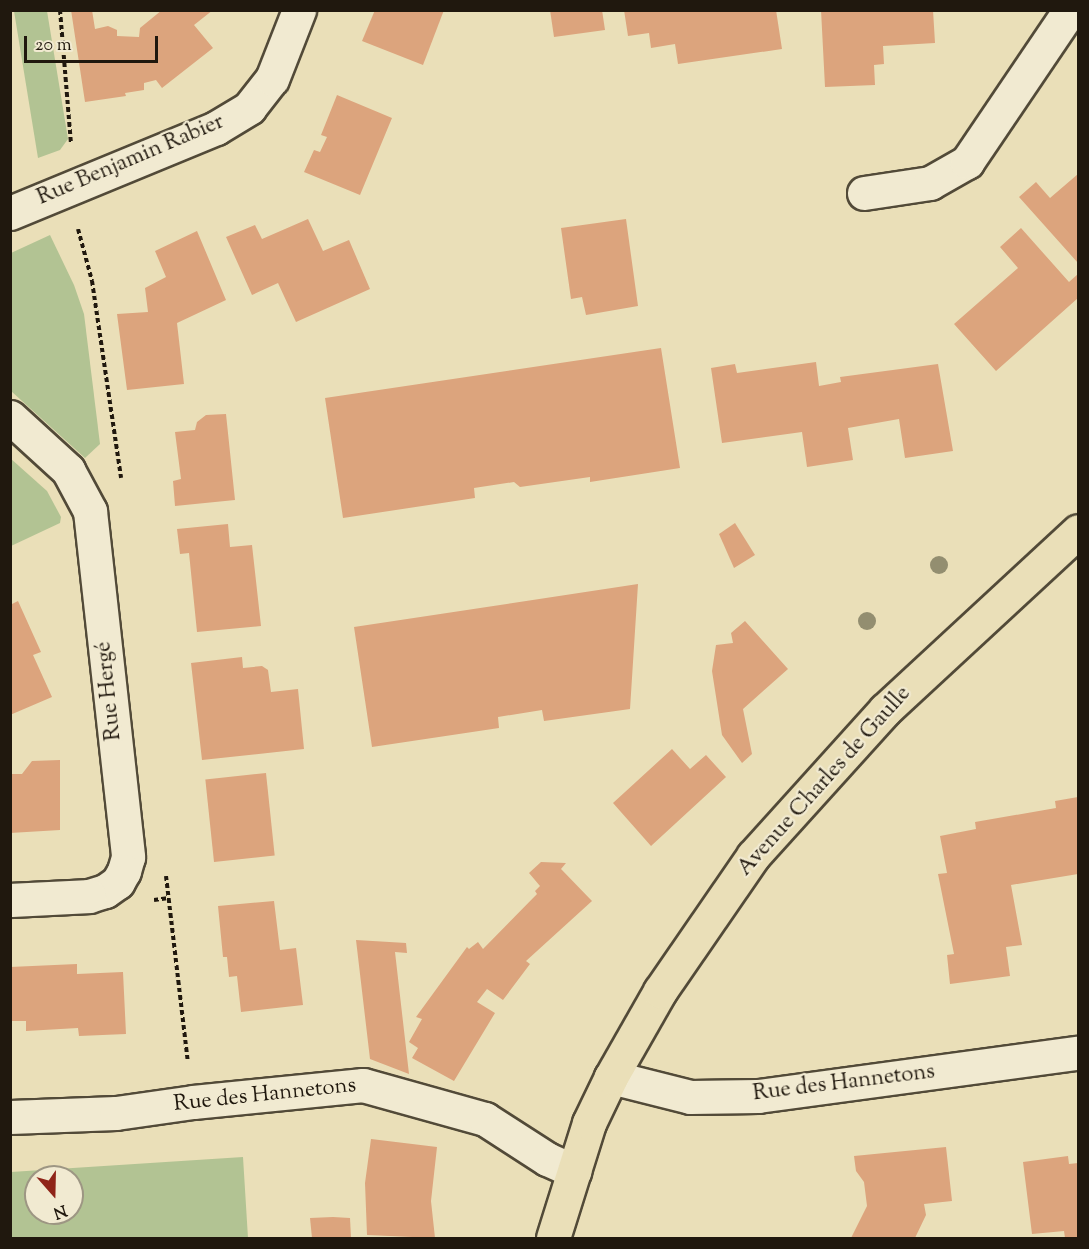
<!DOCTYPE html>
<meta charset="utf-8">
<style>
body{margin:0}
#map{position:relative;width:1089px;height:1249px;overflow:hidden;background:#eadfb8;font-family:"Sorts Mill Goudy",serif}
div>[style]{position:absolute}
.green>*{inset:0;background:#b2c393}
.building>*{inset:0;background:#dca47d;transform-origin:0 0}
.path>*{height:4px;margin-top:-2px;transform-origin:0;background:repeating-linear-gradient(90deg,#20180e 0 4.5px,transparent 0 7.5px)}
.roads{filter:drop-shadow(2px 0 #524a38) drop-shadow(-2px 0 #524a38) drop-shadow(0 2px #524a38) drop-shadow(0 -2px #524a38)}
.minor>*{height:33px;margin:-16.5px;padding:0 16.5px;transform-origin:16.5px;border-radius:16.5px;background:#f1ead1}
.major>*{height:33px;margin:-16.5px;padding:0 16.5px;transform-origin:16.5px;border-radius:16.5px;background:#eadfb8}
.trees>*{width:18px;height:18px;margin:-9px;border-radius:50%;background:#938e70}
span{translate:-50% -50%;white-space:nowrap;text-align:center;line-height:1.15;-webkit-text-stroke:4.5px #f1ead1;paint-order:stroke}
.street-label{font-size:22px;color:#20180e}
.frame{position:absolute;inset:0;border:12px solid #20180e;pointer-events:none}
.north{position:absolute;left:24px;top:1165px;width:60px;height:60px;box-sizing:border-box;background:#f1ead1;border:2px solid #9d9683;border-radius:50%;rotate:160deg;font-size:16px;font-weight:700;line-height:24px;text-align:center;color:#20180e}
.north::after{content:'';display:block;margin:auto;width:21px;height:27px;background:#8f2418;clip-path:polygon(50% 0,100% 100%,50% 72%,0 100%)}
.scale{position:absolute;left:24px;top:36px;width:134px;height:27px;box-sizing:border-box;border:3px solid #20180e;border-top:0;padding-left:8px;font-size:18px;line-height:21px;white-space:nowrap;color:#20180e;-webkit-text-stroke:4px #f1ead1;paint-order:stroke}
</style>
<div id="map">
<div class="green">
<i style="clip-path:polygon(14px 11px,47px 11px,68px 139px,60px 150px,38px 158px)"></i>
<i style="clip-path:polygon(50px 235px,74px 285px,84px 314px,100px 444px,85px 458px,11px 391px,11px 253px)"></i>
<i style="clip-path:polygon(10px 458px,47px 491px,61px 517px,60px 523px,11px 546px)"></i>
<i style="clip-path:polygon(evenodd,243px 1157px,248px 1238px,11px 1238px,11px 1172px,243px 1157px,36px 1177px,72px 1177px,72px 1213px,36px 1213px,36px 1177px)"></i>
</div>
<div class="building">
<i style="clip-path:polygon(71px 10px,92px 10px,95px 29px,108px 26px,117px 30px,117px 36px,139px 37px,140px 28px,162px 10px,213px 10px,194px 25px,213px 48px,162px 88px,156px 80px,144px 83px,144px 90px,125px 93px,126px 96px,85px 102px)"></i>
<i style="clip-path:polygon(375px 10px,444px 10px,423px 65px,362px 41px)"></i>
<i style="clip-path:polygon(550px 10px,602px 10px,605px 30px,554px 37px)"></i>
<i style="clip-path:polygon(624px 10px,776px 10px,782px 49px,678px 64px,675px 44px,651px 48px,649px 33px,628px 36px)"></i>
<i style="clip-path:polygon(821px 10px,933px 10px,935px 43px,883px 46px,884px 64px,874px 65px,875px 85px,825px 87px)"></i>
<i style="clip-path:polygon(337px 95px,392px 118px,360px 195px,304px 172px,314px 150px,320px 152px,327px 137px,321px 135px)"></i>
<i style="clip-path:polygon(1078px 174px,1078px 263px,1019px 197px,1036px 182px,1050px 198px)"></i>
<i style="clip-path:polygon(308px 219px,323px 251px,349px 240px,370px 289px,296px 322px,278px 283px,252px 295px,226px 237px,255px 225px,262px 239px)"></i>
<i style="clip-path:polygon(626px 219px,638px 306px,586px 315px,582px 297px,571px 299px,561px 228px)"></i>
<i style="clip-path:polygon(1021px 228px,1069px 282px,1078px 274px,1078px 298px,996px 371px,954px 324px,1018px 268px,1000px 247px)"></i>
<i style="clip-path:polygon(197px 231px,226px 300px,177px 323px,184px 384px,127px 390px,117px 314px,148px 312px,145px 288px,166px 277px,155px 251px)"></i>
<i style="clip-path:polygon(661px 348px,680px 468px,590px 482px,590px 477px,520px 487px,514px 482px,474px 488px,475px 498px,343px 518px,325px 398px)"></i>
<i style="clip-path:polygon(816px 362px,819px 386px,841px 382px,840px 377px,938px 364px,953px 451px,905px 458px,899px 419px,848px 428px,853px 460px,807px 467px,802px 432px,722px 443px,711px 368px,735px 364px,737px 373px)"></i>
<i style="clip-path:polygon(226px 414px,235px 500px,175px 506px,173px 481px,181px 479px,175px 432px,195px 430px,197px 422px,206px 415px)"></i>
<i style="clip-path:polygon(735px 523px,755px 555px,734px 568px,719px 534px)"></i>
<i style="clip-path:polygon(228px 524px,230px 547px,252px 545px,261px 626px,197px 632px,189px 553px,180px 554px,177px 529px)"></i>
<i style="clip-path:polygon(638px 584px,630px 709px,544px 721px,542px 710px,498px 717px,499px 728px,372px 747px,354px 627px)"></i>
<i style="clip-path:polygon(18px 601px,41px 652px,33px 655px,52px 697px,10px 715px,10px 605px)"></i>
<i style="clip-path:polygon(745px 621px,788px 669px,743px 709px,752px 754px,742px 763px,722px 735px,712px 671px,716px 645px,733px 643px,731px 633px)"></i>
<i style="clip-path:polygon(242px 657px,243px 668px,262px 666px,268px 670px,271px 692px,298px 689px,304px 749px,202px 760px,191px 663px)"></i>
<i style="clip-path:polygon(672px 749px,690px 769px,706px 755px,726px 777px,651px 846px,613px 803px)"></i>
<i style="clip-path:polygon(60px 760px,60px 830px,10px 833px,10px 774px,22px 774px,32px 761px)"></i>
<i style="left:266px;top:773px;width:83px;height:61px;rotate:84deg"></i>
<i style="clip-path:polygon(1078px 797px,1078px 874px,1011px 885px,1022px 945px,1006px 947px,1010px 976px,950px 984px,947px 955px,954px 954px,938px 874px,947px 873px,940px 836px,976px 829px,975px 822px,1056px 808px,1055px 801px)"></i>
<i style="clip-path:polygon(541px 862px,566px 863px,561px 869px,592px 901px,526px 961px,530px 964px,503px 1000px,487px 989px,477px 1002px,495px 1013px,454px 1081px,412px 1058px,418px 1048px,409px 1042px,422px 1019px,416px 1017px,467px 947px,469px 949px,478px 942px,483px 949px,537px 894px,535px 891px,540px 886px,529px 873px)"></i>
<i style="clip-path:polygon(274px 901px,280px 950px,296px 948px,303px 1005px,241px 1012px,237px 976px,229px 977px,227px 957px,223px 957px,218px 906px)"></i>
<i style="clip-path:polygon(356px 940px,406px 943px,407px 953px,395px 952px,409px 1074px,370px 1059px)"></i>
<i style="clip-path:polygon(77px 964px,77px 974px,123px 972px,126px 1034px,79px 1036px,78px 1028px,26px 1031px,26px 1021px,10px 1021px,10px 967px)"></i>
<i style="clip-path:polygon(371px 1139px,437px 1147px,431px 1201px,435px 1238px,367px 1235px,365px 1183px)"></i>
<i style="clip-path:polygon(946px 1147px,952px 1201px,924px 1204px,926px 1215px,915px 1238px,851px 1238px,867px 1206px,864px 1182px,856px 1171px,854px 1156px)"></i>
<i style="clip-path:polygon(1068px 1156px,1069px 1164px,1078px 1163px,1078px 1238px,1065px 1238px,1064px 1231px,1032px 1234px,1023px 1162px)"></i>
<i style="clip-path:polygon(333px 1217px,350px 1218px,351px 1238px,312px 1238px,310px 1218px)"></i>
</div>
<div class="path">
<i style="left:60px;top:10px;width:133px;rotate:85.3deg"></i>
<i style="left:78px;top:229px;width:54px;rotate:74.9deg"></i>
<i style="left:92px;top:281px;width:199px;rotate:81.6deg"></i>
<i style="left:166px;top:876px;width:187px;rotate:83.3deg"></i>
<i style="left:154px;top:900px;width:15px;rotate:-8deg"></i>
</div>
<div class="roads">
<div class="minor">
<i style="left:864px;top:193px;width:67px;rotate:-8.6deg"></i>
<i style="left:930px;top:183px;width:43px;rotate:-29.6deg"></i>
<i style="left:967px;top:162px;width:184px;rotate:-55.9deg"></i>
<i style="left:10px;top:213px;width:223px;rotate:-22.4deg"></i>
<i style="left:216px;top:128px;width:39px;rotate:-31deg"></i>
<i style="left:249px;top:108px;width:37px;rotate:-52deg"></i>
<i style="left:272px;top:79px;width:74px;rotate:-68.6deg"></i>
<i style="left:10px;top:417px;width:79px;rotate:42.4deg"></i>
<i style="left:68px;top:470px;width:47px;rotate:61.8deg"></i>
<i style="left:90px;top:511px;width:348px;rotate:83.7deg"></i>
<i style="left:128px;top:857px;width:15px;rotate:106deg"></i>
<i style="left:124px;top:871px;width:13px;rotate:119deg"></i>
<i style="left:118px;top:882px;width:16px;rotate:145deg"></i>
<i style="left:105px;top:891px;width:17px;rotate:163deg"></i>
<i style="left:89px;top:896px;width:79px;rotate:177.1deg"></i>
<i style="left:611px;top:1077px;width:81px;rotate:14.2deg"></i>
<i style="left:690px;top:1097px;width:68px;rotate:-0.8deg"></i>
<i style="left:758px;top:1096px;width:323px;rotate:-7.7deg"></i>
<i style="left:10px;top:1117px;width:106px;rotate:-2.2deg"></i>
<i style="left:116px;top:1113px;width:78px;rotate:-8.1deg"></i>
<i style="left:193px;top:1102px;width:171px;rotate:-5.7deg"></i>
<i style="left:363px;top:1085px;width:127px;rotate:15.6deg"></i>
<i style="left:485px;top:1119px;width:74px;rotate:32.8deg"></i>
<i style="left:547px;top:1159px;width:30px;rotate:24deg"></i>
</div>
<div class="major">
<i style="left:553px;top:1238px;width:121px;rotate:-72.6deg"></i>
<i style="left:589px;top:1123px;width:51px;rotate:-64.4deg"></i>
<i style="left:611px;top:1077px;width:99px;rotate:-60.3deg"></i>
<i style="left:660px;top:991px;width:164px;rotate:-55.4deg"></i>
<i style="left:753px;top:856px;width:197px;rotate:-47.9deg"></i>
<i style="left:885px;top:710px;width:263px;rotate:-42.8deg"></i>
</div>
</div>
<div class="trees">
<i style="left:939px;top:565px"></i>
<i style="left:867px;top:621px"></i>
</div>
<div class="street-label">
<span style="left:131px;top:161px;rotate:-23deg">Rue Benjamin Rabier</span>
<span style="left:110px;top:691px;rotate:-96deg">Rue Hergé</span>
<span style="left:825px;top:782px;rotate:-48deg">Avenue Charles de Gaulle</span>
<span style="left:844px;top:1084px;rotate:-7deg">Rue des Hannetons</span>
<span style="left:265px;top:1096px;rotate:-6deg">Rue des Hannetons</span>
</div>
<div class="frame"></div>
<div class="north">N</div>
<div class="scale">20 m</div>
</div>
